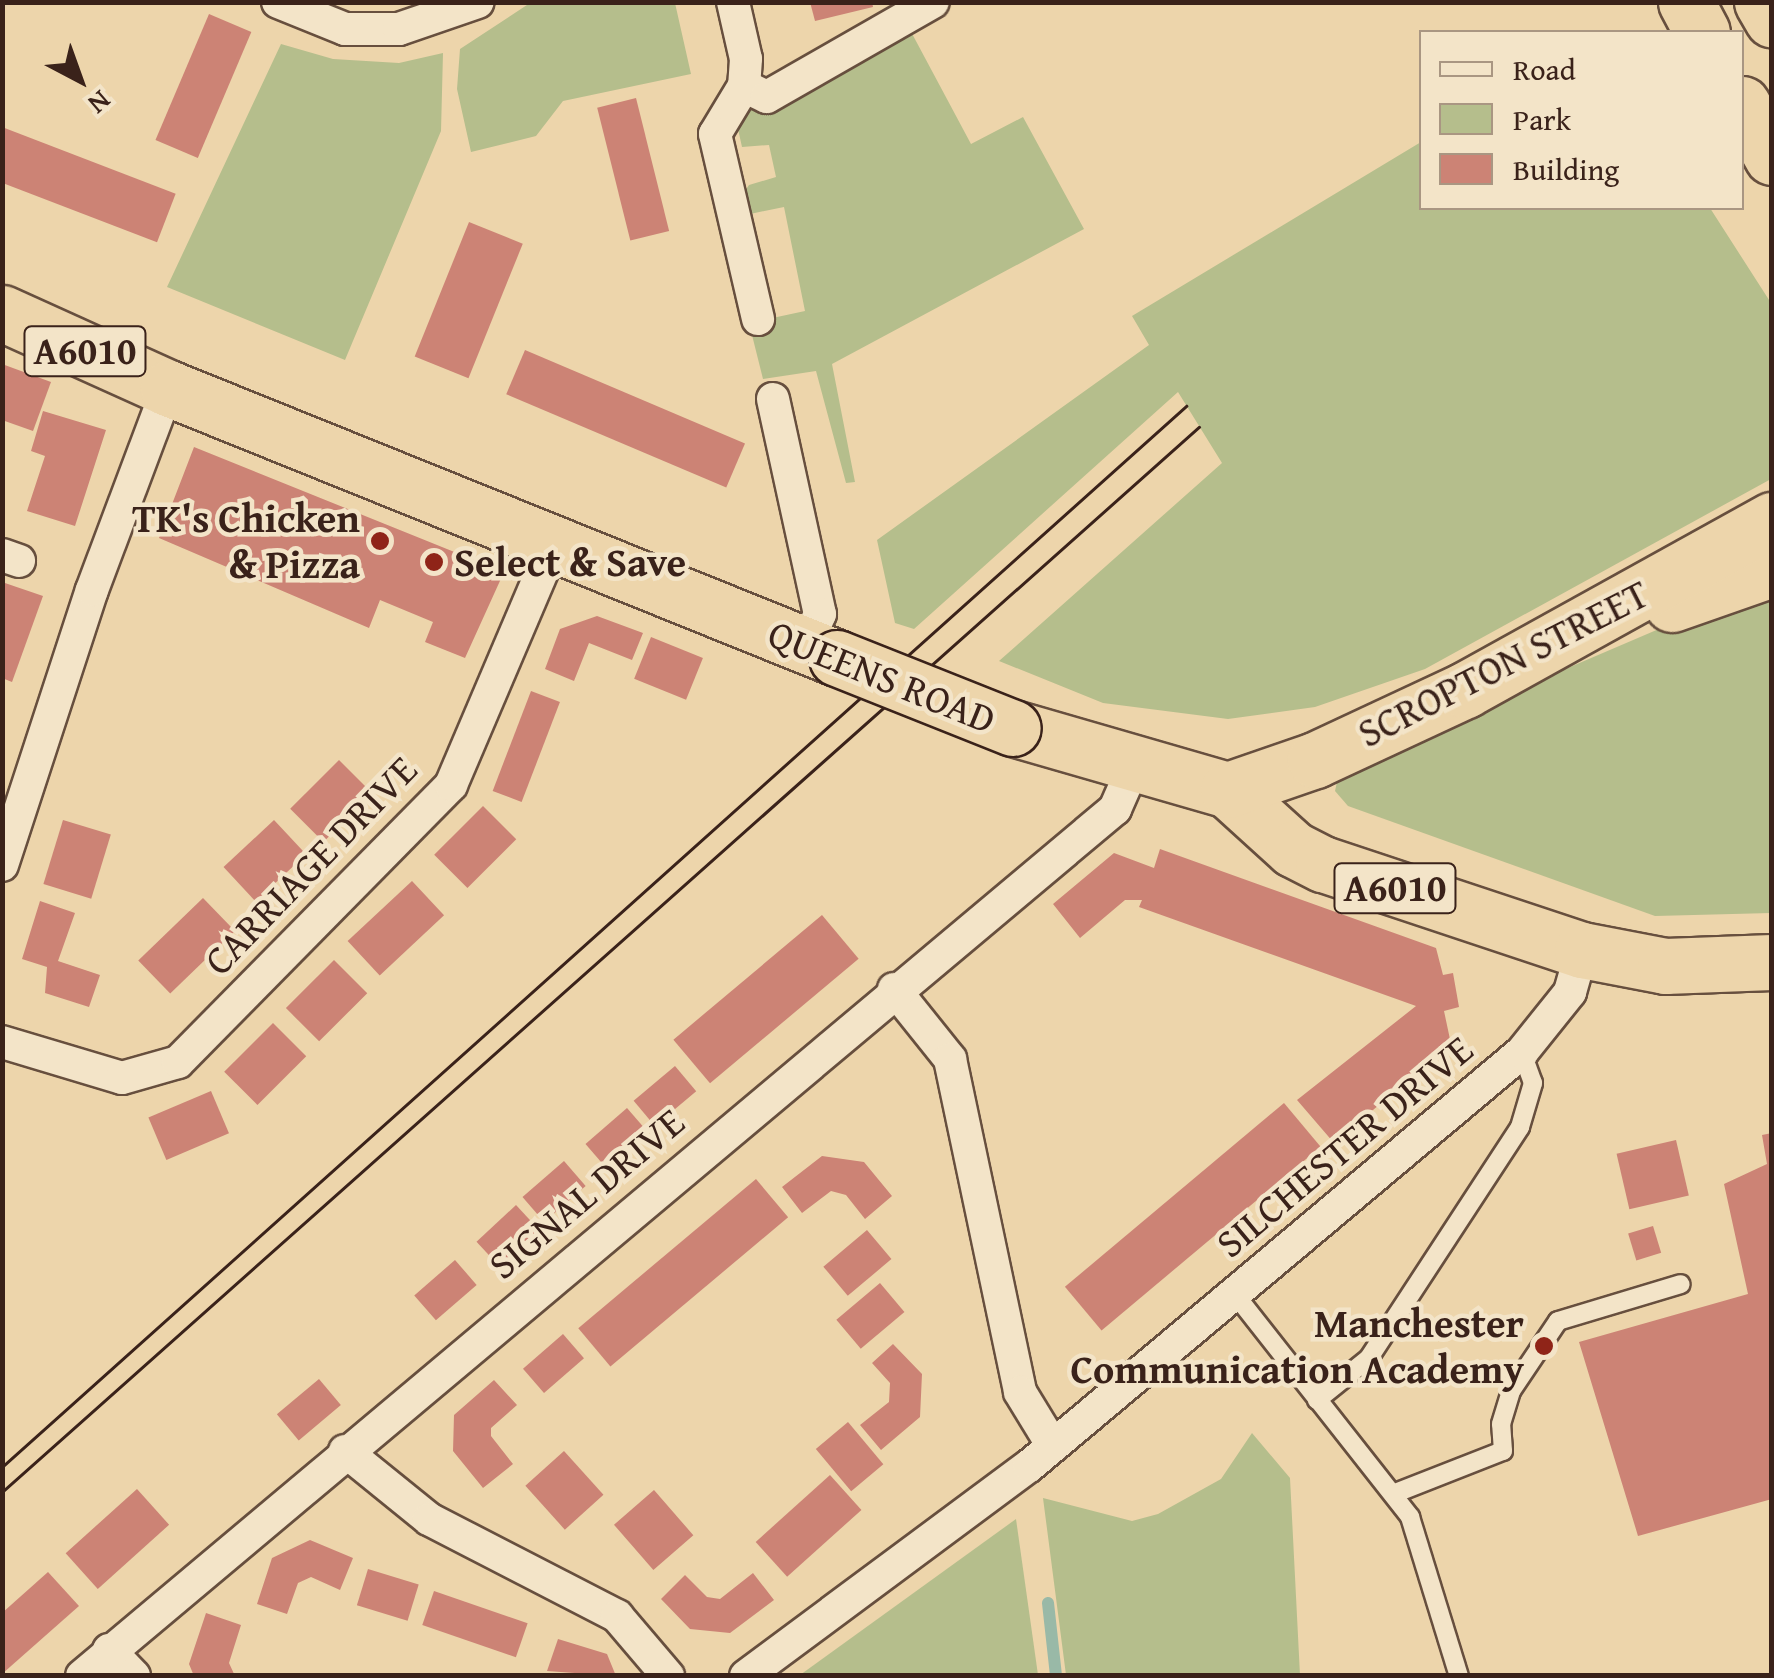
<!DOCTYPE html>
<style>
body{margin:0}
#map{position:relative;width:1774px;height:1678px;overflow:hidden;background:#edd5ab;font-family:"Gentium Book Plus",serif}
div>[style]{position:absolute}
.green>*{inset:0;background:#b5be8c}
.stream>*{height:12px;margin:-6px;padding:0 6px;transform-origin:6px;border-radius:6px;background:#99b9a7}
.building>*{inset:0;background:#cc8375;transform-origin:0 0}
.roads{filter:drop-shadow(2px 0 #674f3e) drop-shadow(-2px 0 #674f3e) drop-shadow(0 2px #674f3e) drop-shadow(0 -2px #674f3e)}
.lane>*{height:18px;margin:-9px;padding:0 9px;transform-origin:9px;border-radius:9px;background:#f3e4c8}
.street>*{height:32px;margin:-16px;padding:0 16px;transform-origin:16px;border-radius:16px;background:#f3e4c8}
.highway>*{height:55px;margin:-27.5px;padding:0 27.5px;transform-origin:27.5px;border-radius:27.5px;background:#edd5ab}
.tram>*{height:2.5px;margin:-1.25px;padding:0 1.25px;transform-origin:1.25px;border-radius:1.25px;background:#3a221a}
.bridges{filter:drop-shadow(2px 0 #3a221a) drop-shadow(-2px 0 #3a221a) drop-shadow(0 2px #3a221a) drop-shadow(0 -2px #3a221a)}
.highway-bridge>*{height:55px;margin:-27.5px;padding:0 27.5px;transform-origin:27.5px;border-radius:27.5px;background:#edd5ab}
.dots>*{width:28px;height:28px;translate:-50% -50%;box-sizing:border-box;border:5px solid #f3e4c8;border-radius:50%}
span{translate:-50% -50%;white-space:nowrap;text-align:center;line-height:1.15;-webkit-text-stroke:9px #f3e4c8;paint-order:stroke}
.shield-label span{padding:2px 8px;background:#f3e4c8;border:2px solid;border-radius:8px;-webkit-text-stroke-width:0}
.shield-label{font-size:38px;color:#3a221a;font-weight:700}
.poi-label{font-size:40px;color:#3a221a;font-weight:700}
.right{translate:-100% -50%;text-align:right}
.left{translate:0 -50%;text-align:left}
.street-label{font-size:40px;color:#3a221a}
.frame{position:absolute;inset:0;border:5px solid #3a221a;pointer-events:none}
.legend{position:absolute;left:1419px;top:30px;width:325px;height:180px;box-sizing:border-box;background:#f3e4c8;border:2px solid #a99682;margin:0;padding:12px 18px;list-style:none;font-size:30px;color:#3a221a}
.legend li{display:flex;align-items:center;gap:20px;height:50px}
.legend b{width:50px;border:2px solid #a99682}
.north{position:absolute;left:30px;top:30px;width:100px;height:100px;-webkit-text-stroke:8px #f3e4c8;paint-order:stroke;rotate:139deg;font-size:28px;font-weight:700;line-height:40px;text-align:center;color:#3a221a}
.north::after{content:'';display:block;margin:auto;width:35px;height:45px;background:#3a221a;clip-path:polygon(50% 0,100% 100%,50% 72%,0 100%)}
</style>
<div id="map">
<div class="green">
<i style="clip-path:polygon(530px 3px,675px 3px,691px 74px,563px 101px,536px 136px,471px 152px,457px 89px,460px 49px)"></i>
<i style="clip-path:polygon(909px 28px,971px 144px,1023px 117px,1084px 229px,832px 364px,855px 482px,846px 483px,816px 371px,763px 379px,749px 323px,805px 311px,784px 207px,750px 214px,742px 195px,749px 185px,776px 177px,769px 145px,742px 147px,736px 120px,752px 99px)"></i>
<i style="clip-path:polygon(281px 44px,333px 59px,399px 63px,443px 53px,441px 131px,345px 360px,167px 287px)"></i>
<i style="clip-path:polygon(1421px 142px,1422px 208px,1710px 208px,1771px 303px,1771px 479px,1425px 669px,1315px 707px,1228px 719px,1103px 703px,999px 661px,1222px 463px,1178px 392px,914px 629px,895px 623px,877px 540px,1149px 345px,1132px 316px)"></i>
<i style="clip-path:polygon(1771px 581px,1771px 913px,1655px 916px,1348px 806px,1335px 791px,1339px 773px,1432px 726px)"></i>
<i style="clip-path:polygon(1252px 1433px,1290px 1478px,1300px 1675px,1066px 1675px,1043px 1498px,1132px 1521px,1158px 1514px,1221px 1479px)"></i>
<i style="clip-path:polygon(1016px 1519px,1038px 1675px,800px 1675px)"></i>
</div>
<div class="stream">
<i style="left:1048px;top:1603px;width:73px;rotate:83.7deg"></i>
</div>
<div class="building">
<i style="clip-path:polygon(810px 2px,872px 2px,873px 7px,815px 21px)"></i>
<i style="left:209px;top:14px;width:46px;height:137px;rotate:23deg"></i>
<i style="left:636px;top:98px;width:137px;height:40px;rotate:76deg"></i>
<i style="left:2px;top:127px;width:186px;height:52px;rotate:21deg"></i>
<i style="left:469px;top:222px;width:58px;height:145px;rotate:22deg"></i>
<i style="left:525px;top:350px;width:239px;height:48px;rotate:23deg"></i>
<i style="clip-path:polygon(2px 364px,51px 382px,33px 431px,2px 420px)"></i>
<i style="clip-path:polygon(43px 411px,106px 430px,75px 526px,27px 511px,45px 456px,31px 451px)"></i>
<i style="clip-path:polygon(194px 447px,504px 572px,465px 658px,425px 642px,433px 622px,380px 600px,369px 628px,159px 538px)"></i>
<i style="clip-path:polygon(2px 582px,43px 596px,12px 682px,2px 678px)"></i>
<i style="clip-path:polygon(597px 616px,643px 633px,632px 660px,589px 643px,574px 681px,545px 669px,560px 629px)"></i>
<i style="left:651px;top:637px;width:56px;height:45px;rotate:22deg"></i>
<i style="left:531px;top:691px;width:31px;height:107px;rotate:21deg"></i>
<i style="left:339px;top:760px;width:47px;height:69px;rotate:45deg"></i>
<i style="left:483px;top:806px;width:47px;height:69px;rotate:45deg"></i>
<i style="left:63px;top:820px;width:50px;height:67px;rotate:17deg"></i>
<i style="left:274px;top:820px;width:47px;height:69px;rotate:47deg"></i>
<i style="clip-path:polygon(1160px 849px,1436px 948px,1443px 975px,1453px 973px,1459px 1007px,1444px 1011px,1451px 1044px,1334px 1143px,1297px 1100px,1416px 1006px,1139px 907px,1142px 900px,1125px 900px,1080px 938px,1053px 904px,1114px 853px,1154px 868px)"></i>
<i style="left:412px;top:881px;width:47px;height:88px;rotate:47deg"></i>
<i style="left:203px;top:898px;width:46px;height:90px;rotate:46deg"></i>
<i style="clip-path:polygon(40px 901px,75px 913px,58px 961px,100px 975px,89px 1007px,45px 993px,47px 967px,22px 959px)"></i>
<i style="left:822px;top:915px;width:57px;height:194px;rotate:50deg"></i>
<i style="left:334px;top:960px;width:47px;height:68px;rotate:45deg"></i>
<i style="left:273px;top:1023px;width:47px;height:69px;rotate:45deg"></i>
<i style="left:675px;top:1066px;width:33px;height:54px;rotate:50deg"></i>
<i style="left:211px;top:1091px;width:46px;height:68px;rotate:67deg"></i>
<i style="left:1284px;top:1103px;width:57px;height:286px;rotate:50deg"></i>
<i style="left:627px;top:1108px;width:33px;height:55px;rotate:49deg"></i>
<i style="clip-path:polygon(1772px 1133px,1772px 1499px,1638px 1536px,1579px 1342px,1748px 1294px,1724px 1184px,1767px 1164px,1762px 1135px)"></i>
<i style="left:1676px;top:1140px;width:57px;height:61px;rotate:77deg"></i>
<i style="clip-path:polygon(822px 1156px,864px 1162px,892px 1196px,865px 1219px,846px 1195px,831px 1191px,802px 1213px,782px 1187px)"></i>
<i style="left:564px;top:1161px;width:33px;height:55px;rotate:49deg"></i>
<i style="left:756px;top:1179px;width:50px;height:232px;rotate:50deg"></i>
<i style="left:516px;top:1205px;width:33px;height:54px;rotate:47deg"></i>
<i style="left:1653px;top:1226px;width:28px;height:26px;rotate:73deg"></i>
<i style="left:867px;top:1230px;width:38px;height:57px;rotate:50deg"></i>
<i style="left:455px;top:1260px;width:33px;height:54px;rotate:49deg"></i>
<i style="left:880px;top:1283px;width:38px;height:57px;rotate:50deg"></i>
<i style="left:563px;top:1334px;width:32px;height:53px;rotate:49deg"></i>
<i style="clip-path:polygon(893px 1344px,922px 1374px,920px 1417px,881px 1450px,860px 1425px,889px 1402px,890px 1383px,872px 1363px)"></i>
<i style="left:319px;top:1379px;width:34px;height:55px;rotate:50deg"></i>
<i style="clip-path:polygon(494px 1380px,517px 1405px,491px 1428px,491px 1436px,513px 1464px,483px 1488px,453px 1451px,454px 1415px)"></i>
<i style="left:848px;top:1422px;width:55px;height:42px;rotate:50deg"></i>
<i style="left:564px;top:1451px;width:59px;height:52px;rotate:48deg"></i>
<i style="left:830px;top:1475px;width:47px;height:100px;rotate:48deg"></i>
<i style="left:137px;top:1489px;width:48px;height:96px;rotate:48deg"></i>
<i style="left:654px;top:1490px;width:60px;height:53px;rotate:49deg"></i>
<i style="clip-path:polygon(310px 1540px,353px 1558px,340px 1590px,311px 1577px,298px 1583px,287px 1614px,257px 1604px,272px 1558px)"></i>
<i style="left:368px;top:1569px;width:53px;height:38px;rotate:17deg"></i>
<i style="clip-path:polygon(48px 1572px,79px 1606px,2px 1674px,2px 1613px)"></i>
<i style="clip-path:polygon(753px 1573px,774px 1600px,730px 1633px,690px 1629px,661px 1599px,685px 1575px,707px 1597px,720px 1599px)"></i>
<i style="left:434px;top:1591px;width:99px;height:36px;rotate:19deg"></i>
<i style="clip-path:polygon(206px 1613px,241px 1625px,229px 1663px,235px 1676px,194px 1676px,189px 1664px)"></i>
<i style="clip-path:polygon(558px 1639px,607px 1654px,616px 1676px,547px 1671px)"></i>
</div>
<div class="roads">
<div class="lane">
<i style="left:1234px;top:1293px;width:285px;rotate:51.8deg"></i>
<i style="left:1410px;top:1517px;width:166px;rotate:72.9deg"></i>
<i style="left:1317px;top:1400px;width:67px;rotate:-38.9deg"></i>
<i style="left:1369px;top:1358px;width:276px;rotate:-56.8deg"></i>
<i style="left:1520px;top:1127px;width:46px;rotate:-73.5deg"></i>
<i style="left:1533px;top:1083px;width:33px;rotate:-110deg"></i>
<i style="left:1393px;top:1494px;width:118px;rotate:-21.4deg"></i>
<i style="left:1503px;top:1451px;width:27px;rotate:-94deg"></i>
<i style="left:1501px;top:1424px;width:34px;rotate:-73deg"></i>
<i style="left:1511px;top:1391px;width:84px;rotate:-56.1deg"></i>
<i style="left:1558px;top:1321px;width:128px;rotate:-16.7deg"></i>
</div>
<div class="street">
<i style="left:278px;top:2px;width:72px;rotate:21.9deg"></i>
<i style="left:345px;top:29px;width:54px"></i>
<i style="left:399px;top:29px;width:83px;rotate:-18.9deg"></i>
<i style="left:733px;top:2px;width:58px;rotate:77.2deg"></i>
<i style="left:746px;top:59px;width:27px;rotate:94deg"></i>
<i style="left:744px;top:86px;width:56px;rotate:121.1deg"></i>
<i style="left:715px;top:134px;width:190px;rotate:76.9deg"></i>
<i style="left:744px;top:86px;width:25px;rotate:26deg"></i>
<i style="left:767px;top:97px;width:191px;rotate:-29.8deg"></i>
<i style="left:773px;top:399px;width:220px;rotate:77.7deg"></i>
<i style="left:820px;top:614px;width:35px;rotate:115deg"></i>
<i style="left:2px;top:555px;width:18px;rotate:19deg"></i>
<i style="left:2px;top:865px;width:289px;rotate:-71.9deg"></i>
<i style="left:92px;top:590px;width:216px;rotate:-69.4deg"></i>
<i style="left:894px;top:989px;width:90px;rotate:51.3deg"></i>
<i style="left:950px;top:1059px;width:340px;rotate:78.1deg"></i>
<i style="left:1020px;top:1392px;width:63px;rotate:58.6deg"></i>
<i style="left:2px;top:1042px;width:125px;rotate:16.7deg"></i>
<i style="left:122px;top:1078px;width:58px;rotate:-15.9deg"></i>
<i style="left:178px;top:1062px;width:389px;rotate:-45.4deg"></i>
<i style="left:451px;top:785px;width:263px;rotate:-66.9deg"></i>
<i style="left:345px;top:1451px;width:108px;rotate:39deg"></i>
<i style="left:429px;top:1519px;width:212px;rotate:27.3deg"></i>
<i style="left:617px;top:1616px;width:79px;rotate:49.6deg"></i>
<i style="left:109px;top:1650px;width:36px;rotate:46deg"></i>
<i style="left:82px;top:1676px;width:1349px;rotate:-40.01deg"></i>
<i style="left:1115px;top:809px;width:45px;rotate:-66.3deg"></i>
<i style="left:746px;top:1676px;width:352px;rotate:-36.6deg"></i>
<i style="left:1029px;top:1466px;width:644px;rotate:-40.02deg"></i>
<i style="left:1522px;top:1052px;width:77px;rotate:-51.3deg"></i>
<i style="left:1570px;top:992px;width:44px;rotate:-74.1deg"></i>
</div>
<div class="highway">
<i style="left:1686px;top:2px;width:34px;rotate:62deg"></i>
<i style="left:1762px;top:2px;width:20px;rotate:60deg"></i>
<i style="left:1742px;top:104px;width:61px;rotate:60.5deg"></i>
<i style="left:2px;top:313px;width:182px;rotate:24.3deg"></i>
<i style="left:168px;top:388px;width:721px;rotate:21.98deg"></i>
<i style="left:1672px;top:604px;width:106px;rotate:-19.3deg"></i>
<i style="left:1013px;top:728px;width:224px;rotate:16.1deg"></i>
<i style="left:1228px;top:790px;width:88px;rotate:42.2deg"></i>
<i style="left:1293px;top:849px;width:34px;rotate:27deg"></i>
<i style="left:1323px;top:864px;width:273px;rotate:18.4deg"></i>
<i style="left:1582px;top:950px;width:85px;rotate:10.9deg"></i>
<i style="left:1665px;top:966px;width:107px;rotate:-2.1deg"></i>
<i style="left:1228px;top:790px;width:92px;rotate:-19deg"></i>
<i style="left:1315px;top:760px;width:166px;rotate:-25deg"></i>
<i style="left:1465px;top:690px;width:351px;rotate:-29deg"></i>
</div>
</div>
<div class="tram">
<i style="left:2px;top:1467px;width:1590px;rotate:-41.86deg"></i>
<i style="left:2px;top:1492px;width:1602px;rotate:-41.66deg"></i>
</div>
<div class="bridges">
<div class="highway-bridge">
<i style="left:837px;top:658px;width:189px;rotate:21.7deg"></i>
</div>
</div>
<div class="dots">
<i style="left:380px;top:541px;background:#8f2418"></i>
<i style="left:434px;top:562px;background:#8f2418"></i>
<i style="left:1544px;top:1346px;background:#8f2418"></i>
</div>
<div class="shield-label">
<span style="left:85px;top:351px">A6010</span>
<span style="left:1395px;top:888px">A6010</span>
</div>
<div class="poi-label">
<span class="right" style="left:360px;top:541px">TK's Chicken<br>&amp; Pizza</span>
<span class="left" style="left:454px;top:562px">Select &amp; Save</span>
<span class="right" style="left:1524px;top:1346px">Manchester<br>Communication Academy</span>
</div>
<div class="street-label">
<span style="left:1503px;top:663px;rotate:-27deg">SCROPTON STREET</span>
<span style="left:882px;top:676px;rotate:22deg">QUEENS ROAD</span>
<span style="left:310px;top:865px;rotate:-46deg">CARRIAGE DRIVE</span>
<span style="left:1344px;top:1146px;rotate:-40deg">SILCHESTER DRIVE</span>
<span style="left:586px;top:1193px;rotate:-40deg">SIGNAL DRIVE</span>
</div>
<div class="frame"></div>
<ul class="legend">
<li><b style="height:12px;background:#f3e4c8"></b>Road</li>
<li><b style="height:28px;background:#b5be8c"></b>Park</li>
<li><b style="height:28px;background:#cc8375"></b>Building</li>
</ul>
<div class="north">N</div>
</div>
